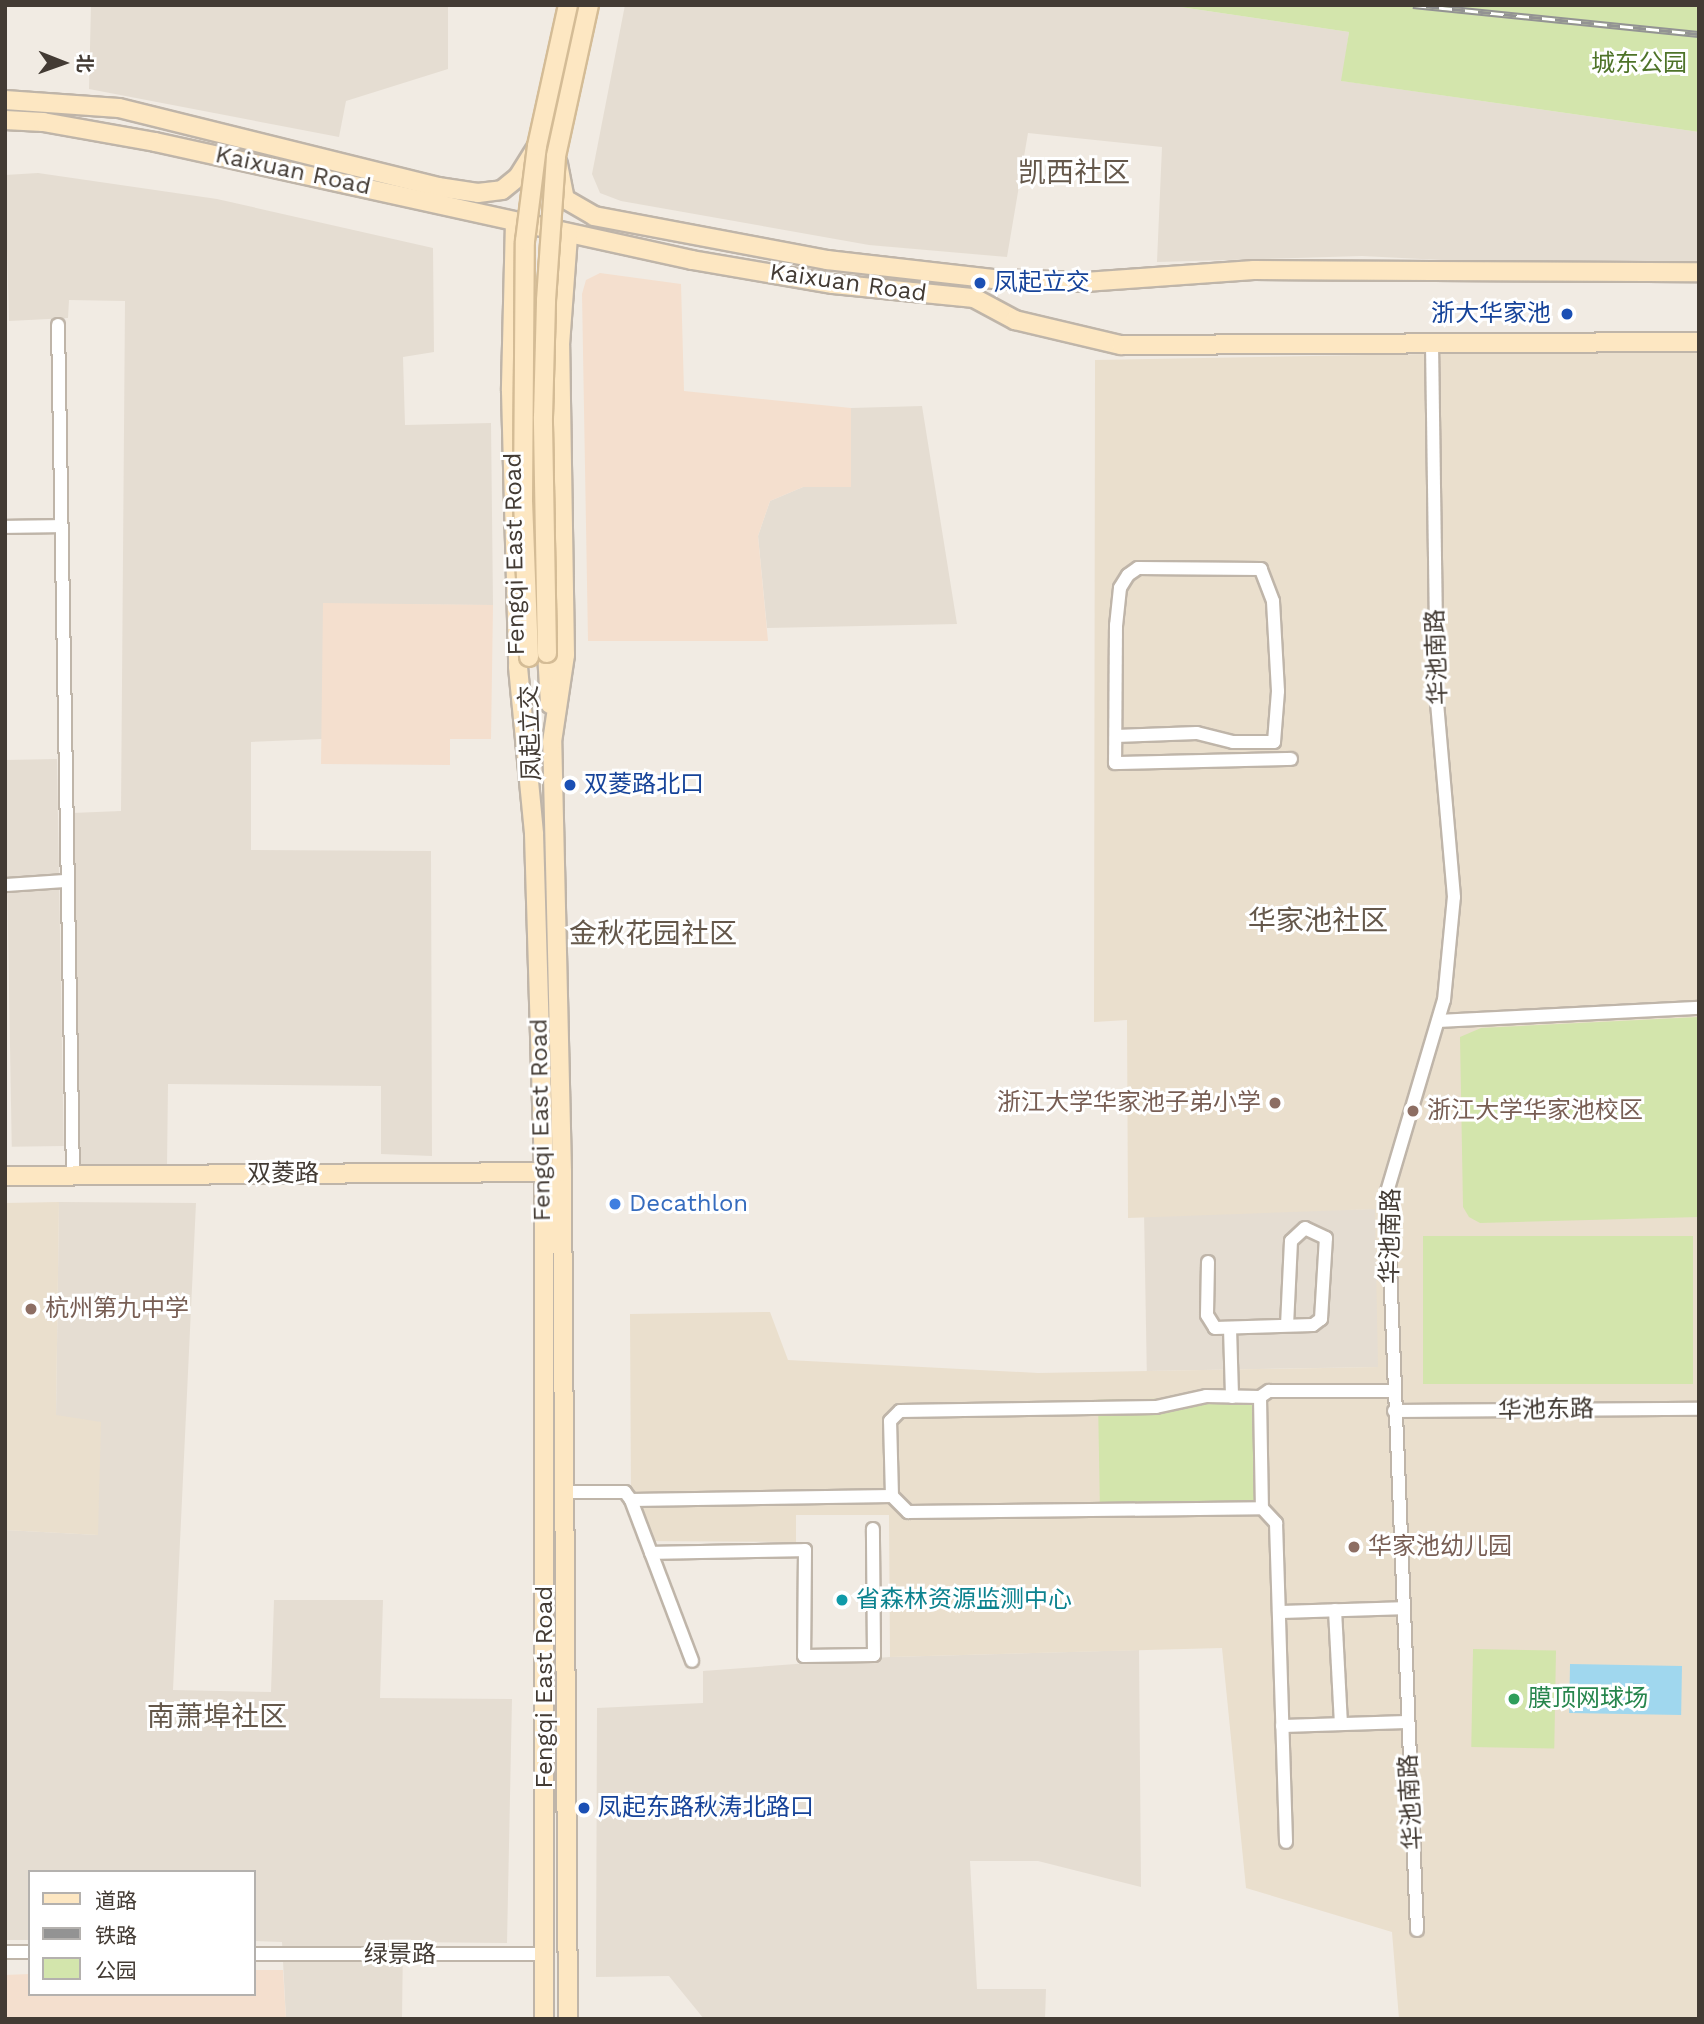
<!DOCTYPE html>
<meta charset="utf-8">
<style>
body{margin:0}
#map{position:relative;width:1704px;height:2024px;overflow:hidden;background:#f1ebe3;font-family:"Work Sans","Noto Sans SC",sans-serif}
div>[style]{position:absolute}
.residential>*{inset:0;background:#e5ddd2;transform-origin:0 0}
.commercial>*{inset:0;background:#f4dfce}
.education>*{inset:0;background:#eadfcd}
.green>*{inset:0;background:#d3e5ac;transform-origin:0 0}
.water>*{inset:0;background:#a0d7ee;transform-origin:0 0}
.roads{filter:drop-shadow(2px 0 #bfb5a9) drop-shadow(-2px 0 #bfb5a9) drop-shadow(0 2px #bfb5a9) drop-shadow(0 -2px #bfb5a9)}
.street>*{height:12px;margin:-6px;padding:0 6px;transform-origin:6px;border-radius:6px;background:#fff}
.secondary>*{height:18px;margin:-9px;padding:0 9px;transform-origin:9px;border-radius:9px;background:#fde7c2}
.rail>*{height:7px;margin-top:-3.5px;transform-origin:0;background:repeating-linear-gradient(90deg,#fff 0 13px,#939393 0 26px);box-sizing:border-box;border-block:2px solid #939393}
.bridges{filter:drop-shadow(2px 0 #d4bc96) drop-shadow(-2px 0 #d4bc96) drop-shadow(0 2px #d4bc96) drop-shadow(0 -2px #d4bc96)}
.secondary-bridge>*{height:18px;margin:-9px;padding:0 9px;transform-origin:9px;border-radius:9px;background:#fde7c2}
.dots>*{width:19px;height:19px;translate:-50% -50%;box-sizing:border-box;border:4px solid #fff;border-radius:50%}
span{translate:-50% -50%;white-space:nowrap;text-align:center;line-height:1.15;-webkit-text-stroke:6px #fff;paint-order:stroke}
.park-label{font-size:24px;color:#4e7329}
.street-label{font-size:24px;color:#433b34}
.transit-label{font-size:24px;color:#164399}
.left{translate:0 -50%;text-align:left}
.right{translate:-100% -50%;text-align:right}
.education-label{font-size:24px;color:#785e54}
.shop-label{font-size:24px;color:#366cbe}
.culture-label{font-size:24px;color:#0d838f}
.leisure-label{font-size:24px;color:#27864d}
.quarter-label{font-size:28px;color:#65584b}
.frame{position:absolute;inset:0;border:7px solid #433b34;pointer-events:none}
.legend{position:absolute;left:28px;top:1870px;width:228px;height:126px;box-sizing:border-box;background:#fff;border:2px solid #b4b1ae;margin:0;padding:9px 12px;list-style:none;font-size:21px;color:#433b34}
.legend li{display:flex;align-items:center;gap:14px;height:35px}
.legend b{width:35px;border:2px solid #b4b1ae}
.north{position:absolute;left:28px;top:28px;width:70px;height:70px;-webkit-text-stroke:5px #fff;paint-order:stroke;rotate:91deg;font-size:19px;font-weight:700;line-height:28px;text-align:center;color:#433b34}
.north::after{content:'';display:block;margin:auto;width:24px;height:32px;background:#433b34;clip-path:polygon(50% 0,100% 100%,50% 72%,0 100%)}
</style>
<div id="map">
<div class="residential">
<i style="clip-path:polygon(91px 5px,448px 5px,448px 69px,346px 101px,339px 137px,89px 89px)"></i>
<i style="clip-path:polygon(625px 5px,1167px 5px,1349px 32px,1342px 81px,1699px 132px,1699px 273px,1362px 256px,1157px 262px,1162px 147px,1028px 133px,1007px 257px,869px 245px,621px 201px,600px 193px,592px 174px)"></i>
<i style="clip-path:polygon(38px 173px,217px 199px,433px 248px,434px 352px,403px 357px,405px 425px,491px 423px,493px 605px,324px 604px,322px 739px,251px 742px,251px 850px,431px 851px,432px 1156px,381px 1154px,381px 1086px,168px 1084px,167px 1167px,79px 1168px,72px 813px,121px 811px,125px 301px,69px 300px,68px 318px,9px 321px,5px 175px)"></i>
<i style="clip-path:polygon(922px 406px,957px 624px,767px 628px,758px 536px,770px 501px,803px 487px,851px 487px,851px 408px)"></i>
<i style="left:57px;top:759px;width:387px;height:52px;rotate:89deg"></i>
<i style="clip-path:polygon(59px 1202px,196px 1203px,173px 1690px,271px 1692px,274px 1600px,383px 1600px,380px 1698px,512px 1699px,507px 1943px,403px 1942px,402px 2019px,286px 2019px,282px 1942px,254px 1941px,254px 1872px,30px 1872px,30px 1940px,5px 1940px,5px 1530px,98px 1535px,56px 1416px)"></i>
<i style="left:1376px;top:1209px;width:158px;height:232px;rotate:89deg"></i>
<i style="clip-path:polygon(1139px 1650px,1141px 1887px,1038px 1861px,970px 1861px,977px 1989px,1046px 1989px,1045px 2019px,704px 2019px,669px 1976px,596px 1977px,597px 1708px,703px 1703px,703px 1671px,890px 1657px)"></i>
</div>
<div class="commercial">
<i style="clip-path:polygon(600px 273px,681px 284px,684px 391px,851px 408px,851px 487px,803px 487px,770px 501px,758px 536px,768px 641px,588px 641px,582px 294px,586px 280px)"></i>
<i style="clip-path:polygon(323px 603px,493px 605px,491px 739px,450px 739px,450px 765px,321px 764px)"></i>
<i style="clip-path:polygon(254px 1970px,283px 1970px,286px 2019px,5px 2019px,5px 1975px,30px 1974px,30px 1994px,254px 1994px)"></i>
</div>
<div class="education">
<i style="clip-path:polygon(1699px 349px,1699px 2019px,1399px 2019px,1392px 1932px,1246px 1888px,1222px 1648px,890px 1657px,889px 1515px,796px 1515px,796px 1542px,637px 1541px,631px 1500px,630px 1314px,770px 1312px,788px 1360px,1038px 1373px,1378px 1367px,1375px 1209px,1128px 1218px,1127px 1020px,1094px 1022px,1095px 360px)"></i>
<i style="clip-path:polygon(59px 1202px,56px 1415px,101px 1422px,98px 1535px,5px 1530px,5px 1203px)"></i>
</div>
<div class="green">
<i style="clip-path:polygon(1167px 5px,1699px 5px,1699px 132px,1341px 81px,1349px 32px)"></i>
<i style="clip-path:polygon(1699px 1017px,1699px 1217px,1480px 1223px,1469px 1217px,1463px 1207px,1460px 1037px,1481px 1028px)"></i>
<i style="left:1693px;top:1236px;width:148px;height:270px;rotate:90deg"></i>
<i style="left:1260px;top:1397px;width:111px;height:162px;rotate:89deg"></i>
<i style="left:1473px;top:1649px;width:83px;height:98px;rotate:1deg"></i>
</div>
<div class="water">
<i style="left:1682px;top:1666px;width:49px;height:112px;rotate:91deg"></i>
</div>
<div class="roads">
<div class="street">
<i style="left:58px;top:325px;width:850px;rotate:88.99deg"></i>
<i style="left:5px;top:527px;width:56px;rotate:-1deg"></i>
<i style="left:1116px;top:736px;width:81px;rotate:-2.1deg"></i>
<i style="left:1197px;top:733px;width:37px;rotate:14deg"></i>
<i style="left:1233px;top:742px;width:41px"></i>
<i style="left:1274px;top:742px;width:51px;rotate:-85.5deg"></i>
<i style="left:1278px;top:691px;width:90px;rotate:-93.2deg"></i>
<i style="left:1273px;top:601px;width:34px;rotate:-111deg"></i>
<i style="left:1261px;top:569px;width:123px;rotate:-179.5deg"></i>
<i style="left:1138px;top:568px;width:12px;rotate:145deg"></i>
<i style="left:1128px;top:575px;width:15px;rotate:122deg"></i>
<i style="left:1120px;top:588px;width:37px;rotate:96deg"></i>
<i style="left:1116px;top:625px;width:138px;rotate:90.4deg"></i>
<i style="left:1115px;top:763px;width:176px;rotate:-1.3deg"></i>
<i style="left:5px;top:885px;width:61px;rotate:-3.8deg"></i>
<i style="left:1439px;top:1021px;width:260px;rotate:-2.9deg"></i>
<i style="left:1208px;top:1262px;width:53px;rotate:91.1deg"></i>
<i style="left:1207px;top:1315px;width:15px;rotate:58deg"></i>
<i style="left:1215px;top:1328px;width:98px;rotate:-1.8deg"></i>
<i style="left:1313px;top:1325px;width:10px;rotate:-37deg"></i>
<i style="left:1321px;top:1319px;width:81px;rotate:-86.5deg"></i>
<i style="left:1326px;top:1238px;width:23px;rotate:-155deg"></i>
<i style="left:1305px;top:1228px;width:19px;rotate:137deg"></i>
<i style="left:1291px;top:1241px;width:84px;rotate:92.7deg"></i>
<i style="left:1230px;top:1328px;width:69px;rotate:88.3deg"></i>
<i style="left:1260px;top:1397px;width:11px;rotate:-34deg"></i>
<i style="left:1269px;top:1391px;width:125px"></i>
<i style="left:1394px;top:1411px;width:305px;rotate:-0.4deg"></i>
<i style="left:563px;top:1492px;width:62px"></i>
<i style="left:625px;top:1492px;width:10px;rotate:53deg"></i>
<i style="left:631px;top:1500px;width:172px;rotate:69.2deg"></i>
<i style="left:892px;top:1496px;width:75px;rotate:-91.5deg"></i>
<i style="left:890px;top:1421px;width:14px;rotate:-45deg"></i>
<i style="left:900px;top:1411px;width:256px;rotate:-0.9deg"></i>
<i style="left:1156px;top:1407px;width:51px;rotate:-12.4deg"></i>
<i style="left:1206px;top:1396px;width:54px;rotate:1.1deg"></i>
<i style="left:1260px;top:1397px;width:111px;rotate:89deg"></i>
<i style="left:1262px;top:1508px;width:21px;rotate:47deg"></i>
<i style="left:1276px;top:1523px;width:319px;rotate:88.2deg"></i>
<i style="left:631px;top:1500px;width:261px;rotate:-0.9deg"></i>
<i style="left:892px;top:1496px;width:23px;rotate:45deg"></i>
<i style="left:908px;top:1512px;width:354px;rotate:-0.6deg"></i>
<i style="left:651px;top:1553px;width:154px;rotate:-1.1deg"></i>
<i style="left:805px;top:1550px;width:106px;rotate:90.5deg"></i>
<i style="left:804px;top:1656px;width:70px;rotate:-0.8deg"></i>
<i style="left:874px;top:1655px;width:126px;rotate:-90.5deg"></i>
<i style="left:1335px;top:1610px;width:114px;rotate:87deg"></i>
<i style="left:1279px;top:1612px;width:124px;rotate:-1.8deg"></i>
<i style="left:1282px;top:1726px;width:126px;rotate:-1.8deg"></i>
<i style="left:1417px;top:1930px;width:739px;rotate:-92.33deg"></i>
<i style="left:1387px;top:1192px;width:200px;rotate:-73.5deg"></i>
<i style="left:1444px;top:1000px;width:103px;rotate:-84.5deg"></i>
<i style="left:1454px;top:897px;width:197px;rotate:-95deg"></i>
<i style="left:1437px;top:701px;width:360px;rotate:-90.8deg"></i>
<i style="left:5px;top:1952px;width:25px"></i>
<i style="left:254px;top:1954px;width:292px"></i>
</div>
<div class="secondary">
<i style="left:5px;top:100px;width:114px;rotate:4deg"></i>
<i style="left:119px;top:108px;width:329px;rotate:13.9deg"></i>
<i style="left:438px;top:187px;width:40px;rotate:8.5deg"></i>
<i style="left:478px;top:193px;width:24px;rotate:-7deg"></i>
<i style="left:502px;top:190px;width:21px;rotate:-39deg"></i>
<i style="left:518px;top:177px;width:36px;rotate:-58deg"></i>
<i style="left:5px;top:120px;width:38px;rotate:3deg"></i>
<i style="left:43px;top:122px;width:114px;rotate:10.1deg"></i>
<i style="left:155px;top:142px;width:550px;rotate:12.39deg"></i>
<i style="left:692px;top:260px;width:143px;rotate:9.7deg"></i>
<i style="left:833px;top:284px;width:142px;rotate:5.7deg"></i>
<i style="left:974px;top:298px;width:47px;rotate:28.2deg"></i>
<i style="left:1015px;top:320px;width:109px;rotate:13.3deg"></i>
<i style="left:1121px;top:345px;width:578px;rotate:-0.3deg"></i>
<i style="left:558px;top:164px;width:36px;rotate:79deg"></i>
<i style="left:565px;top:199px;width:34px;rotate:30deg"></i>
<i style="left:594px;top:216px;width:237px;rotate:10.7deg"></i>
<i style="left:827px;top:260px;width:167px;rotate:6.5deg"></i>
<i style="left:993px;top:279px;width:92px;rotate:1.9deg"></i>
<i style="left:1085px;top:282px;width:169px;rotate:-4.1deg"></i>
<i style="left:1254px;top:270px;width:445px;rotate:0.3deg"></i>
<i style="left:515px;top:222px;width:169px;rotate:91.4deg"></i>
<i style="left:511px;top:391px;width:276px;rotate:88.5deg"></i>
<i style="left:518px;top:667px;width:168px;rotate:84.5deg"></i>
<i style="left:534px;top:834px;width:338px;rotate:88.3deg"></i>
<i style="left:544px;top:1172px;width:847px;rotate:90deg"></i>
<i style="left:547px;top:653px;width:51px;rotate:86.6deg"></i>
<i style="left:5px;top:1176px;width:550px;rotate:-0.42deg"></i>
<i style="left:568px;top:2019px;width:847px;rotate:-90.41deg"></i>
<i style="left:562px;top:1172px;width:430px;rotate:-91.3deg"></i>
<i style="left:552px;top:742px;width:88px;rotate:-81.5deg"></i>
<i style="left:565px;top:655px;width:310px;rotate:-90.9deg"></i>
<i style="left:560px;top:345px;width:110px;rotate:-85.8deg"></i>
</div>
</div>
<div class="rail">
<i style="left:1413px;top:5px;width:287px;rotate:5.8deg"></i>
</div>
<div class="bridges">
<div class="secondary-bridge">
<i style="left:547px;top:653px;width:236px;rotate:-91deg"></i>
<i style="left:543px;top:417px;width:117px;rotate:-88.5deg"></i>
<i style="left:546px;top:300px;width:144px;rotate:-86deg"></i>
<i style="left:556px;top:156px;width:155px;rotate:-77.7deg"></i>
<i style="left:529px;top:657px;width:156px;rotate:-92.2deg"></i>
<i style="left:523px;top:501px;width:260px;rotate:-89.6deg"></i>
<i style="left:525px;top:241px;width:96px;rotate:-82.8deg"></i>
<i style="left:537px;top:146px;width:144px;rotate:-77.6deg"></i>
</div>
</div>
<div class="dots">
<i style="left:980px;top:283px;background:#1a4fb4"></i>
<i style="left:1567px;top:314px;background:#1a4fb4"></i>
<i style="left:570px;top:785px;background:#1a4fb4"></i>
<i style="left:1275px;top:1103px;background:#8d6e63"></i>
<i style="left:1413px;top:1111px;background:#8d6e63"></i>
<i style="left:615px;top:1204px;background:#3f7fe0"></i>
<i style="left:31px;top:1309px;background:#8d6e63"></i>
<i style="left:1354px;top:1547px;background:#8d6e63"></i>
<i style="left:842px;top:1600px;background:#0f9aa8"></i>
<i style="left:1514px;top:1699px;background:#2e9e5b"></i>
<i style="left:584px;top:1808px;background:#1a4fb4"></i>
</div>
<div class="park-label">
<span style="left:1639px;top:64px">城东公园</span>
</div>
<div class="street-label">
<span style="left:293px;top:171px;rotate:12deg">Kaixuan Road</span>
<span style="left:848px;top:283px;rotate:8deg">Kaixuan Road</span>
<span style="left:515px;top:554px;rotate:-91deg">Fengqi East Road</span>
<span style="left:1437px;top:657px;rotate:-92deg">华池南路</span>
<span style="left:531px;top:733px;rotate:-92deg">凤起立交</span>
<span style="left:541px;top:1120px;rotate:-91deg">Fengqi East Road</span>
<span style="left:283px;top:1174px">双菱路</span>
<span style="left:1391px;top:1236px;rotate:-89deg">华池南路</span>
<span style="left:1546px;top:1410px;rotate:-1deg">华池东路</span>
<span style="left:545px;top:1687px;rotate:-90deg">Fengqi East Road</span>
<span style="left:1411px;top:1802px;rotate:-93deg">华池南路</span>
<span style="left:400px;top:1955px">绿景路</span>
</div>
<div class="transit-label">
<span class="left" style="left:994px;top:283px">凤起立交</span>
<span class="right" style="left:1551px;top:314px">浙大华家池</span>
<span class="left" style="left:584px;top:785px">双菱路北口</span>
<span class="left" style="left:598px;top:1808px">凤起东路秋涛北路口</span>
</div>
<div class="education-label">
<span class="right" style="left:1261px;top:1103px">浙江大学华家池子弟小学</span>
<span class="left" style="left:1427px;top:1111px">浙江大学华家池校区</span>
<span class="left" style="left:45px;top:1309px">杭州第九中学</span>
<span class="left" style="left:1368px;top:1547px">华家池幼儿园</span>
</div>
<div class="shop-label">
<span class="left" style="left:629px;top:1204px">Decathlon</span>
</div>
<div class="culture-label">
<span class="left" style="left:856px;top:1600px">省森林资源监测中心</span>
</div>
<div class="leisure-label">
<span class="left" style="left:1528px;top:1699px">膜顶网球场</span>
</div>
<div class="quarter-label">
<span style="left:1074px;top:173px">凯西社区</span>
<span style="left:1318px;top:921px">华家池社区</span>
<span style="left:653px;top:934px">金秋花园社区</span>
<span style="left:217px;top:1717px">南萧埠社区</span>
</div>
<div class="frame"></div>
<ul class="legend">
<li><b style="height:9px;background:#fde7c2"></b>道路</li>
<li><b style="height:9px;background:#939393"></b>铁路</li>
<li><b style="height:19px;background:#d3e5ac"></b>公园</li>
</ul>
<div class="north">北</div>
</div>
